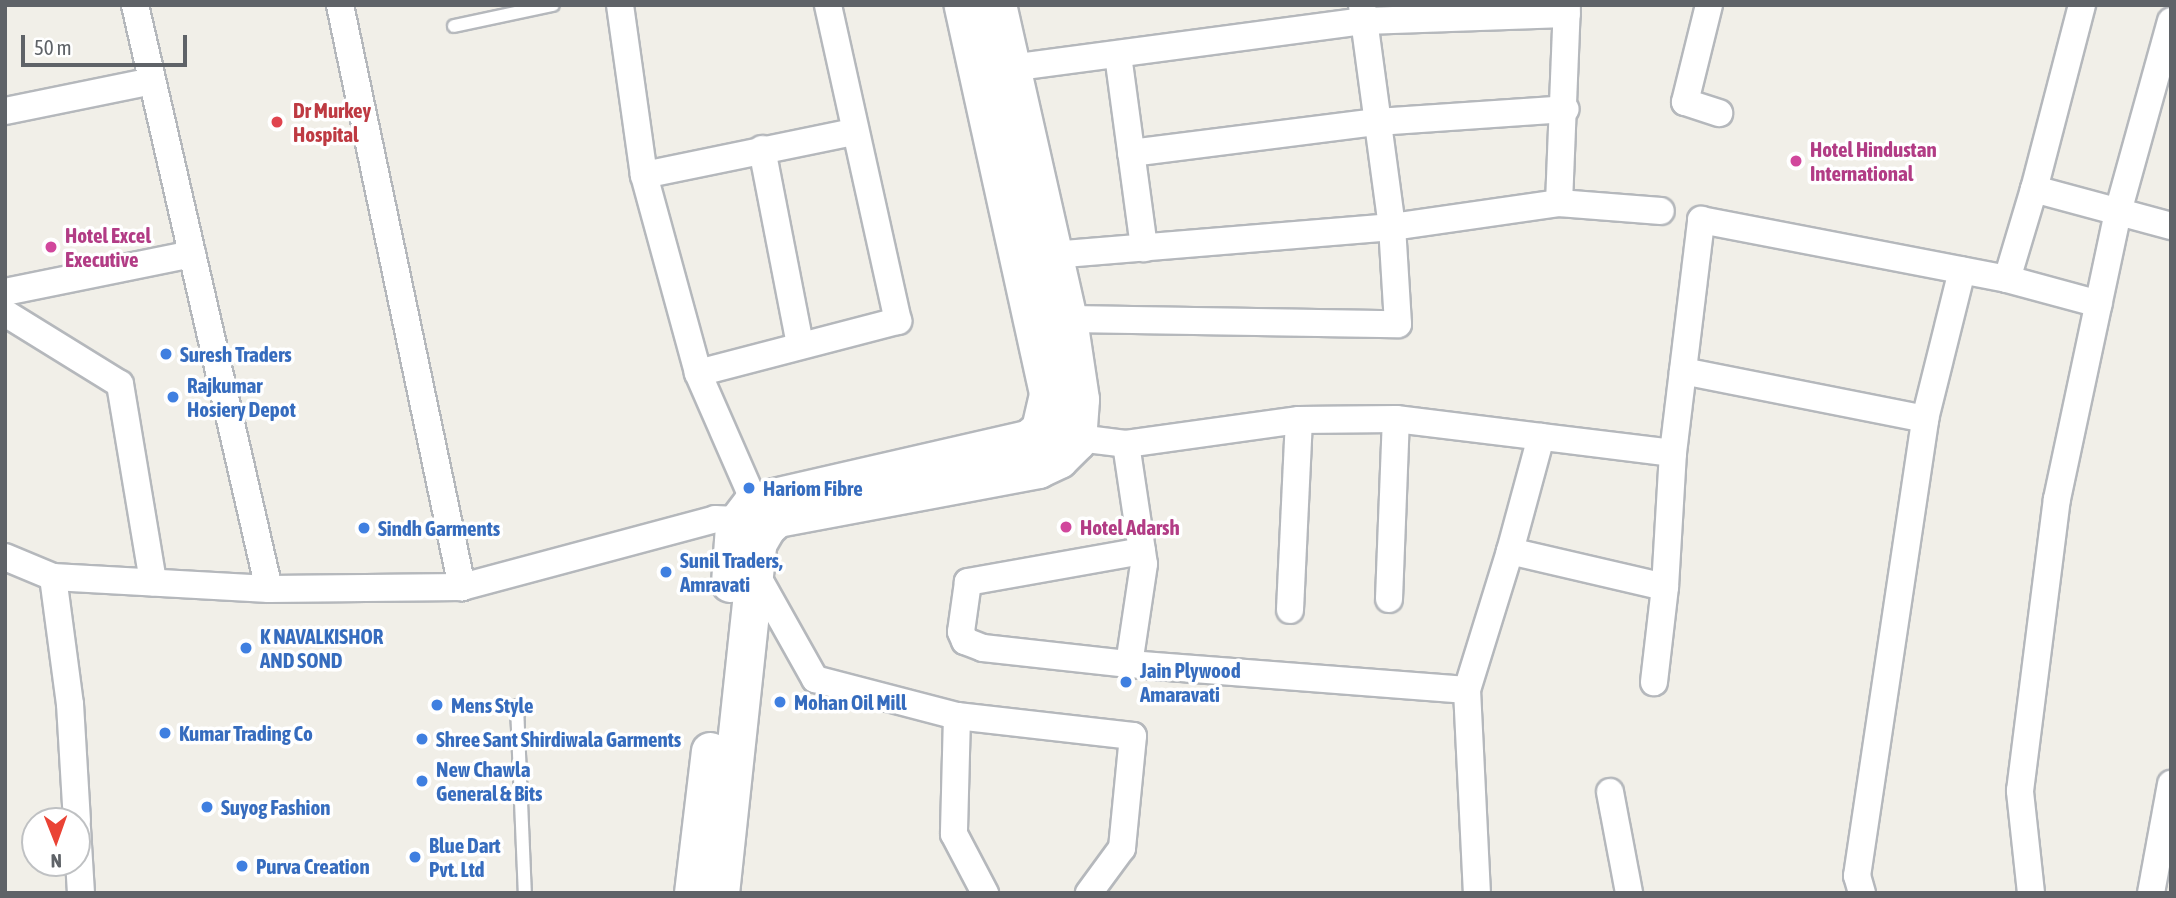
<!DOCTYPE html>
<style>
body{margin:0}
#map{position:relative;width:2176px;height:898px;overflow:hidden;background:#f1efe8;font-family:"Asap Condensed",sans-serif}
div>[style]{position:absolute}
.roads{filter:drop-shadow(2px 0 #b5b8bc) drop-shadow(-2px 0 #b5b8bc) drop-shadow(0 2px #b5b8bc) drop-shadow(0 -2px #b5b8bc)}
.lane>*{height:12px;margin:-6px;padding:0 6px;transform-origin:6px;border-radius:6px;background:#fff}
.street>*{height:26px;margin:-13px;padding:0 13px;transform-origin:13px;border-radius:13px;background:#fff}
.secondary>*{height:37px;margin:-18.5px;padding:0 18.5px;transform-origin:18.5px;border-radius:18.5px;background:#fff}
.dots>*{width:19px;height:19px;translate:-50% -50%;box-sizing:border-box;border:4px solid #fff;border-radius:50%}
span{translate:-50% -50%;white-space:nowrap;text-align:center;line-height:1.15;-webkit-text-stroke:7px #fff;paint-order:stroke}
.health-label{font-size:21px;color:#be3a42;font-weight:700}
.left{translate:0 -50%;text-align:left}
.hotel-label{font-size:21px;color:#b23c85;font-weight:700}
.shop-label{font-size:21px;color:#366cbe;font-weight:700}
.frame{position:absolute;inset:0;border:7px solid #5f6368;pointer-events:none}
.north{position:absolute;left:21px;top:807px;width:70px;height:70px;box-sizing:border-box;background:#fff;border:2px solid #bfc1c3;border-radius:50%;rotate:179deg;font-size:19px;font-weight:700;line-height:28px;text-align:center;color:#5f6368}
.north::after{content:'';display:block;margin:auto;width:24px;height:32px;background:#ea4335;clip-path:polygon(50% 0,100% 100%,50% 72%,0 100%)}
.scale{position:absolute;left:21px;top:35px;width:166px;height:32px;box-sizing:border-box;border:4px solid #5f6368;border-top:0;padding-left:9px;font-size:21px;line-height:24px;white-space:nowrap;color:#5f6368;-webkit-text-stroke:5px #fff;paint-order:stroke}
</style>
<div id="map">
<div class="roads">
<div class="lane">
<i style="left:454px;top:26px;width:101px;rotate:-12deg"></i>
<i style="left:517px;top:706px;width:187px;rotate:87.6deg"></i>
</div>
<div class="street">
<i style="left:135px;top:5px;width:599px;rotate:77.08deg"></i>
<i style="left:340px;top:5px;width:595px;rotate:78.16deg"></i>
<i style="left:620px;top:5px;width:172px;rotate:82deg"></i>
<i style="left:644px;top:175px;width:205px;rotate:74.7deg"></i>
<i style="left:698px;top:373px;width:157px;rotate:66.4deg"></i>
<i style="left:1709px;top:5px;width:100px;rotate:103.9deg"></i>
<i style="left:1685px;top:102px;width:36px;rotate:18deg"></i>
<i style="left:2082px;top:5px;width:190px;rotate:104.6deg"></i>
<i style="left:2034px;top:189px;width:142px;rotate:15.1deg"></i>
<i style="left:1118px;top:55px;width:195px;rotate:82.3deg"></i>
<i style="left:996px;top:70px;width:370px;rotate:-7.6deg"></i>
<i style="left:1363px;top:21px;width:204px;rotate:-2deg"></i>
<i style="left:5px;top:111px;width:150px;rotate:-11.5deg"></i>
<i style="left:762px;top:149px;width:200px;rotate:79deg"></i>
<i style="left:1131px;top:153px;width:248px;rotate:-7.2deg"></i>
<i style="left:1377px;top:122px;width:189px;rotate:-3.9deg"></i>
<i style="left:644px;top:175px;width:213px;rotate:-11.6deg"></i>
<i style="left:1559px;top:203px;width:102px;rotate:4.5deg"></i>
<i style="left:1053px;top:255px;width:340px;rotate:-4.7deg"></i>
<i style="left:1392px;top:227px;width:169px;rotate:-8.2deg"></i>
<i style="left:1559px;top:203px;width:198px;rotate:-87.7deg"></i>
<i style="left:2007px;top:279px;width:95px;rotate:15.2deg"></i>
<i style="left:5px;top:292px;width:191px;rotate:-11.5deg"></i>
<i style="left:5px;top:313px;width:135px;rotate:31.7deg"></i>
<i style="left:120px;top:384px;width:201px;rotate:80.5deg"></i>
<i style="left:1068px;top:319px;width:330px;rotate:0.9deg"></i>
<i style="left:1398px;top:324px;width:97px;rotate:-93.5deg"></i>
<i style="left:1392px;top:227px;width:224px;rotate:-97.7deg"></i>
<i style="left:1683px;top:371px;width:247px;rotate:11.2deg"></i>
<i style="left:698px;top:373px;width:207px;rotate:-14.6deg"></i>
<i style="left:898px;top:321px;width:324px;rotate:-102.5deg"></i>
<i style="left:1062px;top:436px;width:64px;rotate:7.1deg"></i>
<i style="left:1126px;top:444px;width:175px;rotate:-7.9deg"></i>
<i style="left:1299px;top:420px;width:97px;rotate:-0.6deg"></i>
<i style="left:1396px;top:419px;width:279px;rotate:7deg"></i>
<i style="left:1541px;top:437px;width:118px;rotate:105.2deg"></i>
<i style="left:1510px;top:551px;width:159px;rotate:13.1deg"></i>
<i style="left:1665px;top:587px;width:96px;rotate:96.6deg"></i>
<i style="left:1126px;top:444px;width:121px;rotate:81.5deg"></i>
<i style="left:1144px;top:564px;width:101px;rotate:98.5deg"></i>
<i style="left:1142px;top:551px;width:177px;rotate:169.9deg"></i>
<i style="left:968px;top:582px;width:50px;rotate:98deg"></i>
<i style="left:961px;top:632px;width:10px;rotate:66deg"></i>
<i style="left:965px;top:641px;width:19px;rotate:21deg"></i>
<i style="left:983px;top:648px;width:147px;rotate:6.3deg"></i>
<i style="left:1129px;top:664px;width:339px;rotate:4.4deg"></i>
<i style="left:1467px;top:690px;width:203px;rotate:87.2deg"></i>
<i style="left:5px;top:557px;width:52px;rotate:22.6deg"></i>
<i style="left:53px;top:577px;width:216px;rotate:3.2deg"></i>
<i style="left:269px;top:589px;width:193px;rotate:-0.6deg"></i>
<i style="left:462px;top:587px;width:262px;rotate:-15deg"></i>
<i style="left:715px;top:519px;width:21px;rotate:3deg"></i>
<i style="left:736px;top:520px;width:16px;rotate:47deg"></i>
<i style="left:751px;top:565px;width:131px;rotate:60.7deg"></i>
<i style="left:815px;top:679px;width:147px;rotate:14.6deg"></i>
<i style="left:957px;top:716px;width:177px;rotate:6.5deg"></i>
<i style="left:1133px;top:736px;width:113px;rotate:95.6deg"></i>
<i style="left:1122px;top:848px;width:56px;rotate:126.3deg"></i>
<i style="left:53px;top:577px;width:128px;rotate:82.4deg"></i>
<i style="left:70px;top:704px;width:117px;rotate:86.6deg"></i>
<i style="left:1665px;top:587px;width:134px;rotate:-86.6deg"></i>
<i style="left:1673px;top:453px;width:235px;rotate:-83.1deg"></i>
<i style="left:1701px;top:220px;width:312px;rotate:10.9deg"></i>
<i style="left:2007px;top:279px;width:94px;rotate:-73.3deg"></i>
<i style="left:1389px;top:599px;width:180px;rotate:-87.8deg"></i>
<i style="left:1290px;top:610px;width:190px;rotate:-87.3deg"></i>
<i style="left:1467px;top:690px;width:145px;rotate:-72.8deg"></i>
<i style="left:957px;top:716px;width:118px;rotate:91.5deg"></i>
<i style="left:954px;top:834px;width:67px;rotate:62.3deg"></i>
<i style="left:1610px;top:792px;width:103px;rotate:79.3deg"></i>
<i style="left:77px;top:828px;width:65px;rotate:86.5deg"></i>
<i style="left:1862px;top:893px;width:18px;rotate:-106deg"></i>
<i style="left:1857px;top:876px;width:462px;rotate:-81.5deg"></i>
<i style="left:1925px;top:419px;width:153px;rotate:-76deg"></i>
<i style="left:2031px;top:893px;width:103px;rotate:-96.2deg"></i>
<i style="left:2020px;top:791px;width:294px;rotate:-82.8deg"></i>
<i style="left:2057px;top:499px;width:293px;rotate:-78deg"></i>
<i style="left:2118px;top:212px;width:198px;rotate:-74.5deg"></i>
<i style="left:2151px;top:893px;width:111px;rotate:-79.6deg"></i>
</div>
<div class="secondary">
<i style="left:730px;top:583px;width:57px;rotate:-86deg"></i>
<i style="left:734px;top:526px;width:30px;rotate:-53deg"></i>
<i style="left:752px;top:502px;width:283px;rotate:-12.9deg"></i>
<i style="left:1028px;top:439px;width:16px;rotate:-40deg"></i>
<i style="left:1040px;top:429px;width:37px;rotate:-77deg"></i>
<i style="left:1048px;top:393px;width:397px;rotate:-102.4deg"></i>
<i style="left:693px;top:893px;width:143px;rotate:-83.2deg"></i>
<i style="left:720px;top:893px;width:351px;rotate:-83.9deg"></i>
<i style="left:757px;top:544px;width:20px;rotate:-60deg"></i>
<i style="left:767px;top:527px;width:13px;rotate:-42deg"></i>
<i style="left:777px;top:518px;width:266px;rotate:-10.6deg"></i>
<i style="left:1038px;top:469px;width:23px;rotate:-25deg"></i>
<i style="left:1059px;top:459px;width:25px;rotate:-45deg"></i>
<i style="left:1077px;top:441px;width:42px;rotate:-85.9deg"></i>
<i style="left:1080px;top:399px;width:81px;rotate:-98.5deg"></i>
<i style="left:1068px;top:319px;width:322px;rotate:-102.7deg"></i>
</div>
</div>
<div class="dots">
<i style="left:277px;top:122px;background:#e0444e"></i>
<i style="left:1796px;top:161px;background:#d1479c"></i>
<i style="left:51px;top:247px;background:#d1479c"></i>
<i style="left:166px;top:354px;background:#3f7fe0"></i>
<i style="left:173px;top:397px;background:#3f7fe0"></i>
<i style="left:749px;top:488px;background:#3f7fe0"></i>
<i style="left:1066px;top:527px;background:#d1479c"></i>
<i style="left:364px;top:528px;background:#3f7fe0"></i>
<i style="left:666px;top:572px;background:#3f7fe0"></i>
<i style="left:246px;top:648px;background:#3f7fe0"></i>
<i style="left:1126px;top:682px;background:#3f7fe0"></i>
<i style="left:780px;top:702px;background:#3f7fe0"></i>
<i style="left:437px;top:705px;background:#3f7fe0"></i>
<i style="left:165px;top:733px;background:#3f7fe0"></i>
<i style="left:422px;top:739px;background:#3f7fe0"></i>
<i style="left:422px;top:781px;background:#3f7fe0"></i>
<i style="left:207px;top:807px;background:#3f7fe0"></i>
<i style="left:415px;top:857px;background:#3f7fe0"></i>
<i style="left:242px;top:866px;background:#3f7fe0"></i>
</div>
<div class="health-label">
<span class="left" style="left:293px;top:122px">Dr Murkey<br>Hospital</span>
</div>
<div class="hotel-label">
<span class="left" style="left:1810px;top:161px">Hotel Hindustan<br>International</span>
<span class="left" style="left:65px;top:247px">Hotel Excel<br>Executive</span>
<span class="left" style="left:1080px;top:527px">Hotel Adarsh</span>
</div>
<div class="shop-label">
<span class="left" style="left:180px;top:354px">Suresh Traders</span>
<span class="left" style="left:187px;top:397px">Rajkumar<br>Hosiery Depot</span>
<span class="left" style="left:763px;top:488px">Hariom Fibre</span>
<span class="left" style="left:378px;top:528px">Sindh Garments</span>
<span class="left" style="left:680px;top:572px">Sunil Traders,<br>Amravati</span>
<span class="left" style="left:260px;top:648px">K NAVALKISHOR<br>AND SOND</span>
<span class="left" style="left:1140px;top:682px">Jain Plywood<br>Amaravati</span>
<span class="left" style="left:794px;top:702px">Mohan Oil Mill</span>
<span class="left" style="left:451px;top:705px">Mens Style</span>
<span class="left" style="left:179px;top:733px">Kumar Trading Co</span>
<span class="left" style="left:436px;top:739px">Shree Sant Shirdiwala Garments</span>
<span class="left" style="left:436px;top:781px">New Chawla<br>General &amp; Bits</span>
<span class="left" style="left:221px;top:807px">Suyog Fashion</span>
<span class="left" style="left:429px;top:857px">Blue Dart<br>Pvt. Ltd</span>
<span class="left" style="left:256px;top:866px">Purva Creation</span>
</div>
<div class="frame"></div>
<div class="north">N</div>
<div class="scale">50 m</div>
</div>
